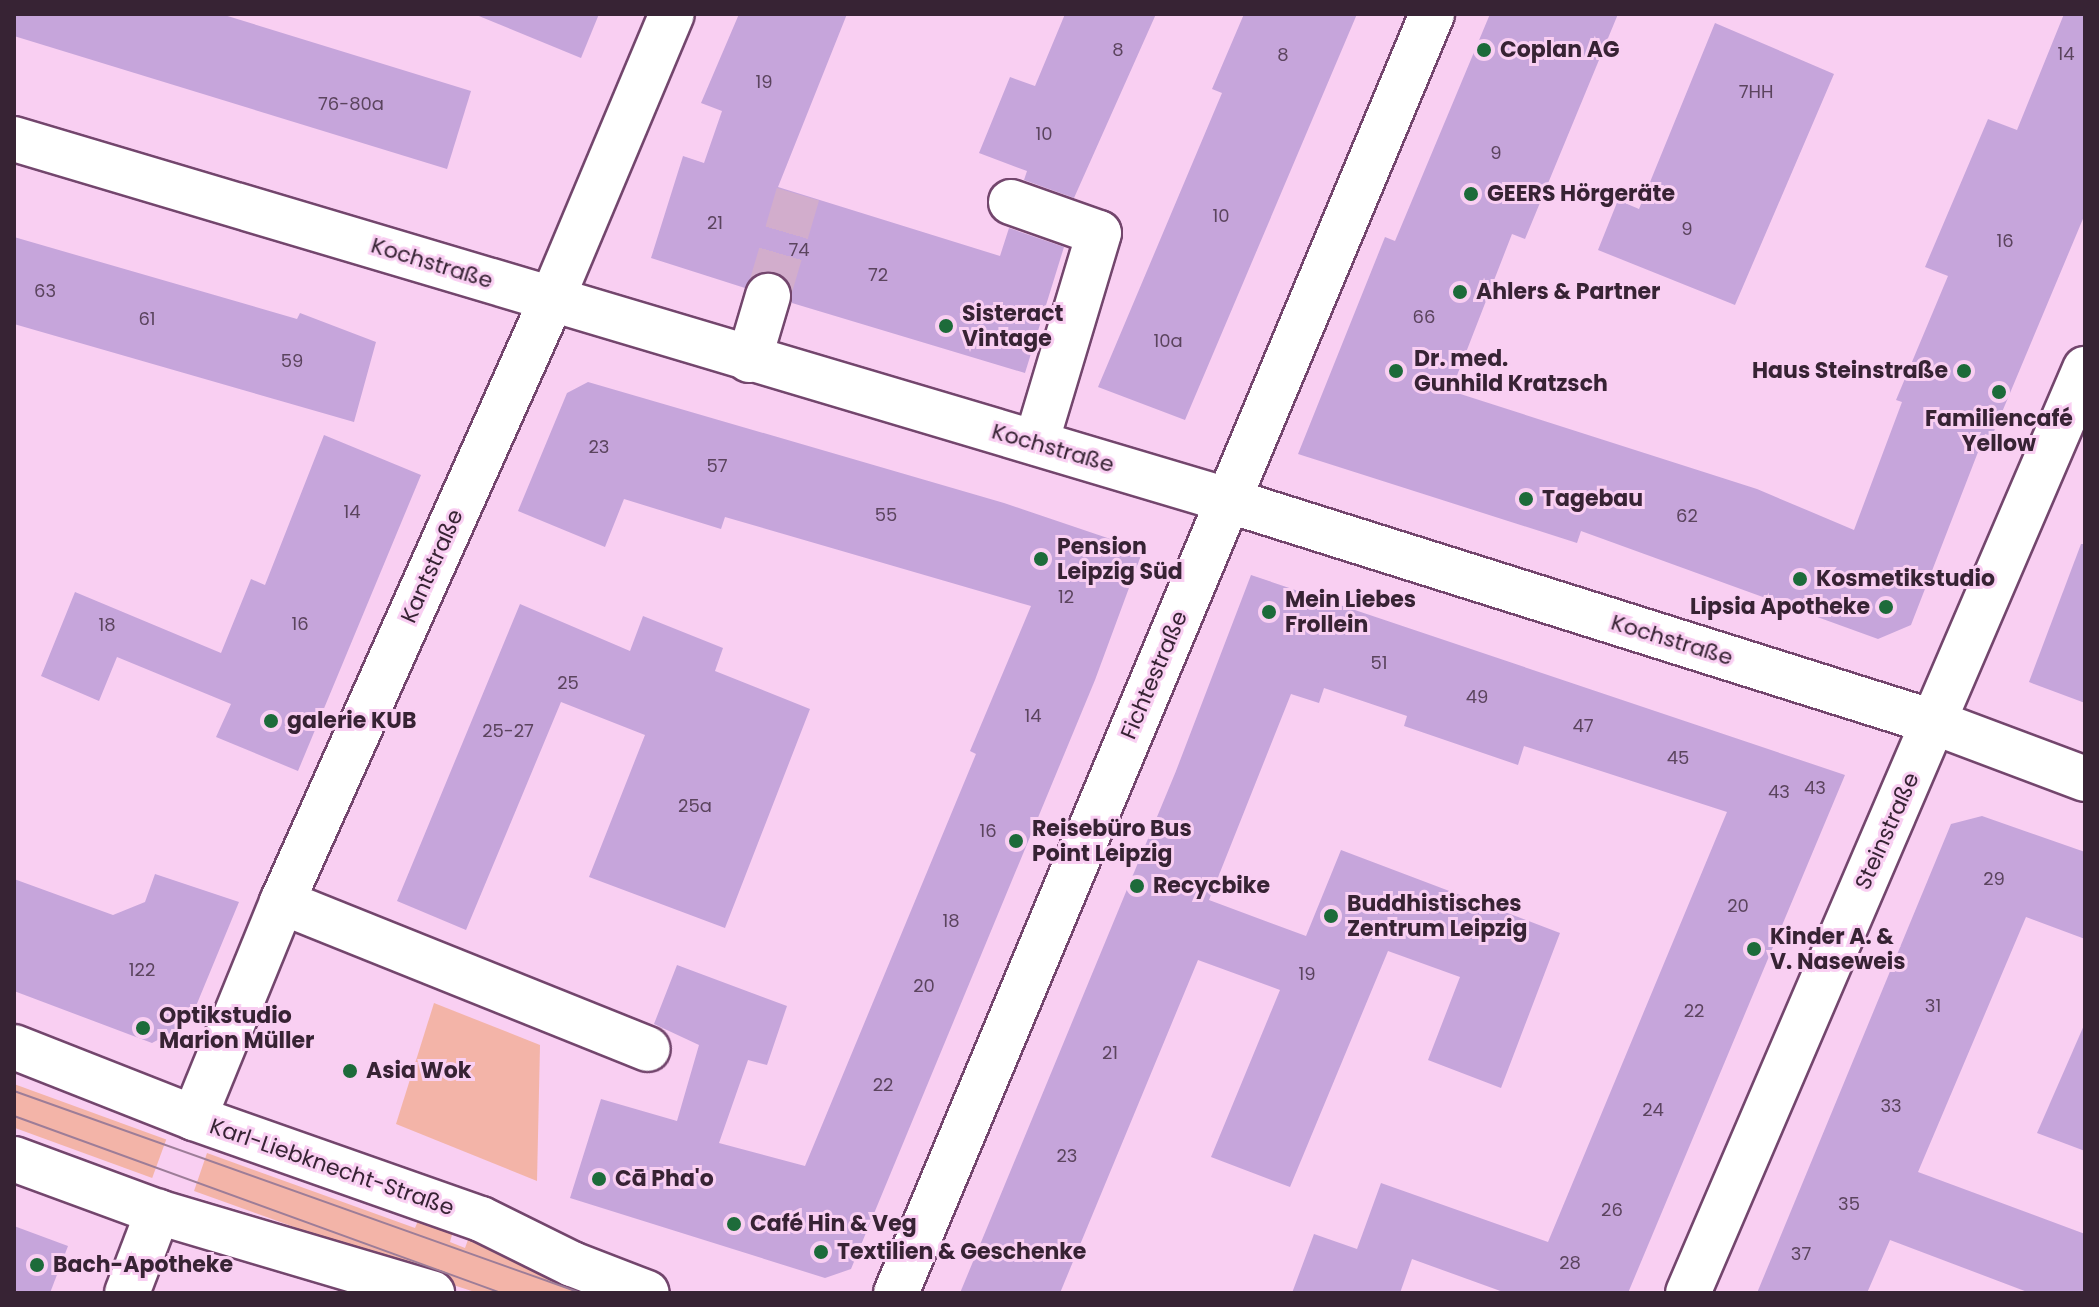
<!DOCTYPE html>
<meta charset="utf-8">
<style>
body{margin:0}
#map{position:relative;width:2099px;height:1307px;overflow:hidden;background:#f9cff2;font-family:Poppins,sans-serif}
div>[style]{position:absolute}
.green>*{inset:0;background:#f3b4a8;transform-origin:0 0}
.building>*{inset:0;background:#c6a5db}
.minor-tunnel>*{height:44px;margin-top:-22px;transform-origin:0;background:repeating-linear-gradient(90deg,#d2adcc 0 44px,transparent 0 66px)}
.roads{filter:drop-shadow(2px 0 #73466d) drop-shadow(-2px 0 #73466d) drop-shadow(0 2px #73466d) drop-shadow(0 -2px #73466d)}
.minor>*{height:44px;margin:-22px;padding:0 22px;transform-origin:22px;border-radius:22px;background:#fff}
.major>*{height:44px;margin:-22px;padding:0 22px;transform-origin:22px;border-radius:22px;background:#fff}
.tram>*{height:2px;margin:-1px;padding:0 1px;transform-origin:1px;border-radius:1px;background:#9d7d98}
.dots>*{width:22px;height:22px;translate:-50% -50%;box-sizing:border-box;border:4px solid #f9cff2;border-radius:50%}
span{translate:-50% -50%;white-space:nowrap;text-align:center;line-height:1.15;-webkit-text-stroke:6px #f9cff2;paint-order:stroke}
.number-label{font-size:18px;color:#5b445e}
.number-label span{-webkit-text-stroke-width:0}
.poi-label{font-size:22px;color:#372334;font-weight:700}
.left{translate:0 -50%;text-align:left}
.right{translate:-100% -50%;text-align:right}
.street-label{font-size:22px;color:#372334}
.frame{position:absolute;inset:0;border:16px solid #372334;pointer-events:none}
</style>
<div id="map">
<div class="green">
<i style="clip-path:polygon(434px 1003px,540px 1045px,537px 1181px,396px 1124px)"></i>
<i style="left:14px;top:1084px;width:162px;height:41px;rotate:20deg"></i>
<i style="clip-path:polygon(207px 1153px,415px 1228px,420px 1216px,453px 1231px,450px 1242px,465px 1248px,469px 1237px,606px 1293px,478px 1293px,307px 1238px,308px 1232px,194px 1191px)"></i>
</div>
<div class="building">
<i style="clip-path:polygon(14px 14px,221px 14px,471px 91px,447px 169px,14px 36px)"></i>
<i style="clip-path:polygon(474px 14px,599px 14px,581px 58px)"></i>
<i style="clip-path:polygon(739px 14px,847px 14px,778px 187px,1000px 256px,1009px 228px,1064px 247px,1025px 373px,792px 303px,792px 289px,776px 272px,761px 272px,745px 288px,651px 258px,683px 156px,704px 163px,722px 111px,701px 103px)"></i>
<i style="clip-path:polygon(1065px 14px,1156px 14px,1074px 198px,1024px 180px,1027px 171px,979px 153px,1010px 77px,1035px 86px)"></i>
<i style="clip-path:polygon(1244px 14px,1357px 14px,1185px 420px,1098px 387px,1222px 93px,1212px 89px)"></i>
<i style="clip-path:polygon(1490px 14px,1618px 14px,1525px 239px,1512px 234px,1451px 391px,1757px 489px,1854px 530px,1902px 402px,1896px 400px,1948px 276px,1925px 267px,1988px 119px,2017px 130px,2064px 14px,2085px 14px,2085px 214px,1992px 436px,1985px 434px,1911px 625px,1878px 639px,1581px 531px,1577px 543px,1298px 454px,1385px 237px,1395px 241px)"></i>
<i style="clip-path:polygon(1715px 23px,1834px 74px,1735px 305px,1598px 250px,1618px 200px,1639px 209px)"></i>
<i style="clip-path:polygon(14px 237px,297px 319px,300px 313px,376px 342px,354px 422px,14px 324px)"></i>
<i style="clip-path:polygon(588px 382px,1004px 503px,1143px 550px,1095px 680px,851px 1269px,825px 1278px,570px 1198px,601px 1099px,677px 1121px,699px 1045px,654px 1024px,677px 965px,787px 1006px,767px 1065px,748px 1060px,719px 1143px,805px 1166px,976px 754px,970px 751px,1031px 606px,725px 517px,721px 529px,624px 499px,605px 547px,518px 511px,567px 393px)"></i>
<i style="clip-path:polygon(324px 435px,421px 475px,298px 771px,216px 737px,231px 704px,117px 657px,99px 701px,41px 676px,75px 592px,221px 653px,251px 579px,265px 585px)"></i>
<i style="clip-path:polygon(2081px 544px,2085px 544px,2085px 703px,2029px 682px)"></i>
<i style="clip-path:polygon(1251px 575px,1845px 775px,1628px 1293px,1506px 1293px,1412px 1259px,1400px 1293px,1292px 1293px,1314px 1234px,1357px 1249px,1381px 1183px,1548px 1242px,1727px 812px,1524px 746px,1518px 765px,1404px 726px,1407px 716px,1324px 688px,1319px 703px,1291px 694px,1209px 900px,1306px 936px,1341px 850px,1560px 933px,1501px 1088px,1428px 1060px,1460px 977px,1388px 951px,1290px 1187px,1211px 1157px,1280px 990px,1198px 960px,1060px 1293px,960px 1293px,1176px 771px)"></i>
<i style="clip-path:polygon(520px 604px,630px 651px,643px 616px,723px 648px,715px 671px,810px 709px,725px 928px,589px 877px,645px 735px,561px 702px,466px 930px,397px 901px)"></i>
<i style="clip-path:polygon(1982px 816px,2085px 852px,2085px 939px,2026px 917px,1918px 1172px,2085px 1234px,2085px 1293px,2030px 1293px,1890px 1240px,1867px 1293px,1757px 1293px,1951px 824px)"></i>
<i style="clip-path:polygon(155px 874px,239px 902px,189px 1023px,152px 1043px,14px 991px,14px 879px,113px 915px,145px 902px)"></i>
<i style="clip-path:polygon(2085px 1023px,2085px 1151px,2037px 1133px)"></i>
<i style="clip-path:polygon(14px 1226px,68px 1246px,50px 1293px,14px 1293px)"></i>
</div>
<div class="minor-tunnel">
<i style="left:768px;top:296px;width:106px;rotate:-73.6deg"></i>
</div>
<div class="roads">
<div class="minor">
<i style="left:14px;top:139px;width:1266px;rotate:16.57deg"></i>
<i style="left:1227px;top:500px;width:743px;rotate:17.46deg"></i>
<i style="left:1936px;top:723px;width:159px;rotate:20.6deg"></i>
<i style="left:1011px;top:202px;width:93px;rotate:19.4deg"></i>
<i style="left:1099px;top:233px;width:219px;rotate:106.7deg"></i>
<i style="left:749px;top:360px;width:67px;rotate:-73.5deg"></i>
<i style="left:282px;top:902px;width:394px;rotate:21.9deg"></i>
<i style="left:194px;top:1118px;width:233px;rotate:-67.8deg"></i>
<i style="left:282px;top:902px;width:661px;rotate:-65.88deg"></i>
<i style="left:552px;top:299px;width:309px;rotate:-67.2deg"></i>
<i style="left:127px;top:1293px;width:87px;rotate:-69.1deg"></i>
<i style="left:896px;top:1293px;width:1387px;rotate:-67.26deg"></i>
<i style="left:1688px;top:1293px;width:1006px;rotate:-66.75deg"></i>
</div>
<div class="major">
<i style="left:14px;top:1047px;width:193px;rotate:21.5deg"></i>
<i style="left:194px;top:1118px;width:304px;rotate:19.4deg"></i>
<i style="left:481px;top:1219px;width:102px;rotate:26.3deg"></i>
<i style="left:572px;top:1264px;width:80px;rotate:21.1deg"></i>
<i style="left:14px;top:1159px;width:153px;rotate:20.2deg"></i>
<i style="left:158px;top:1212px;width:286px;rotate:16.5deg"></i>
</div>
</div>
<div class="tram">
<i style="left:14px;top:1091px;width:602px;rotate:19.61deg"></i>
<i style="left:14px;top:1116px;width:518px;rotate:19.97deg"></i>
</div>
<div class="dots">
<i style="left:1484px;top:50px;background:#1d6b3a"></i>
<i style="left:1471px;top:194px;background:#1d6b3a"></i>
<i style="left:1460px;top:292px;background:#1d6b3a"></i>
<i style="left:946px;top:326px;background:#1d6b3a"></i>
<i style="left:1396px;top:371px;background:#1d6b3a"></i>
<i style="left:1964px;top:371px;background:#1d6b3a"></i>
<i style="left:1999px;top:392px;background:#1d6b3a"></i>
<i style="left:1526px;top:499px;background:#1d6b3a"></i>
<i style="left:1041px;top:559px;background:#1d6b3a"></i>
<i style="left:1800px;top:579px;background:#1d6b3a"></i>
<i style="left:1886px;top:607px;background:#1d6b3a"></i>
<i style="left:1269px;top:612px;background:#1d6b3a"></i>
<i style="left:271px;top:721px;background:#1d6b3a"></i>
<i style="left:1016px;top:841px;background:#1d6b3a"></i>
<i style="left:1137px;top:886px;background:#1d6b3a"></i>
<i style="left:1331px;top:916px;background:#1d6b3a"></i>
<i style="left:1754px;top:949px;background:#1d6b3a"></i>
<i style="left:143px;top:1028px;background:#1d6b3a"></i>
<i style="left:350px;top:1071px;background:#1d6b3a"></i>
<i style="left:599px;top:1179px;background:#1d6b3a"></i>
<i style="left:734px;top:1224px;background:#1d6b3a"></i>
<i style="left:821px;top:1252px;background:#1d6b3a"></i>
<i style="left:37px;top:1265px;background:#1d6b3a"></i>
</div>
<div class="number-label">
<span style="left:1118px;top:50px">8</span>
<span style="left:2066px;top:54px">14</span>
<span style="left:1283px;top:55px">8</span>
<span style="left:764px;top:82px">19</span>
<span style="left:1756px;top:92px">7HH</span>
<span style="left:351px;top:104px">76-80a</span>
<span style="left:1044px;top:134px">10</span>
<span style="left:1496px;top:153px">9</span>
<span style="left:1221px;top:216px">10</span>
<span style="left:715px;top:223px">21</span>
<span style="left:1687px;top:229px">9</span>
<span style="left:2005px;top:241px">16</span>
<span style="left:799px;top:250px">74</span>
<span style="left:878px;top:275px">72</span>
<span style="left:45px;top:291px">63</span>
<span style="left:1424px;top:317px">66</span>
<span style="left:147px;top:319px">61</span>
<span style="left:1168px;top:341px">10a</span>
<span style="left:292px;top:361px">59</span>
<span style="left:599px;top:447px">23</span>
<span style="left:717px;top:466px">57</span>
<span style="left:352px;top:512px">14</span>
<span style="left:886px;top:515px">55</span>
<span style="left:1687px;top:516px">62</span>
<span style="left:1066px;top:597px">12</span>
<span style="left:300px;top:624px">16</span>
<span style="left:107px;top:625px">18</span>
<span style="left:1379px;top:663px">51</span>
<span style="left:568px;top:683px">25</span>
<span style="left:1477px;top:697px">49</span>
<span style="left:1033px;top:716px">14</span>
<span style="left:1583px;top:726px">47</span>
<span style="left:508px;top:731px">25-27</span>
<span style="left:1678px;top:758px">45</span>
<span style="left:1815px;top:788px">43</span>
<span style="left:1779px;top:792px">43</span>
<span style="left:695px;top:806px">25a</span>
<span style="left:988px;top:831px">16</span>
<span style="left:1994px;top:879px">29</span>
<span style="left:1738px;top:906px">20</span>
<span style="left:951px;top:921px">18</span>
<span style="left:142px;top:970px">122</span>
<span style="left:1307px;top:974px">19</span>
<span style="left:924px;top:986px">20</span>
<span style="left:1933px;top:1006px">31</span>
<span style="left:1694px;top:1011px">22</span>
<span style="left:1110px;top:1053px">21</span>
<span style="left:883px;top:1085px">22</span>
<span style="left:1891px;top:1106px">33</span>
<span style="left:1653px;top:1110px">24</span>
<span style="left:1067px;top:1156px">23</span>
<span style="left:1849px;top:1204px">35</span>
<span style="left:1612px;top:1210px">26</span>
<span style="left:1801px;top:1254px">37</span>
<span style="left:1570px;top:1263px">28</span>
</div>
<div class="poi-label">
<span class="left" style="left:1500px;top:50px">Coplan AG</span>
<span class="left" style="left:1487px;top:194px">GEERS Hörgeräte</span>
<span class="left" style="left:1476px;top:292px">Ahlers &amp; Partner</span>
<span class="left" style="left:962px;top:326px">Sisteract<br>Vintage</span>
<span class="left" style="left:1414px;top:371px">Dr. med.<br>Gunhild Kratzsch</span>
<span class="right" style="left:1948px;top:371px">Haus Steinstraße</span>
<span style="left:1999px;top:431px">Familiencafé<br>Yellow</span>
<span class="left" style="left:1542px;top:499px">Tagebau</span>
<span class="left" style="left:1057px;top:559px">Pension<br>Leipzig Süd</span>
<span class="left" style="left:1816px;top:579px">Kosmetikstudio</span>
<span class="left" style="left:1285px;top:612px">Mein Liebes<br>Frollein</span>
<span class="right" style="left:1870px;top:607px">Lipsia Apotheke</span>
<span class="left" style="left:287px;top:721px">galerie KUB</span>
<span class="left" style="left:1032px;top:841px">Reisebüro Bus<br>Point Leipzig</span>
<span class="left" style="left:1153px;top:886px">Recycbike</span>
<span class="left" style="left:1347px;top:916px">Buddhistisches<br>Zentrum Leipzig</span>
<span class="left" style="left:1770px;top:949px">Kinder A. &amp;<br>V. Naseweis</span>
<span class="left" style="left:159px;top:1028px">Optikstudio<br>Marion Müller</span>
<span class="left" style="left:366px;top:1071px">Asia Wok</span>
<span class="left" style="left:615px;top:1179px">Cā Pha'o</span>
<span class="left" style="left:750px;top:1224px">Café Hin &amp; Veg</span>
<span class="left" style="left:837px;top:1252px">Textilien &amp; Geschenke</span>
<span class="left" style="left:53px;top:1265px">Bach-Apotheke</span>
</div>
<div class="street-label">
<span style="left:432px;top:263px;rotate:17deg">Kochstraße</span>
<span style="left:1053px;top:448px;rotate:16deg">Kochstraße</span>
<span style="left:432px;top:566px;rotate:-66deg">Kantstraße</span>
<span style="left:1672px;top:640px;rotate:17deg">Kochstraße</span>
<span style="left:1154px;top:675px;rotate:-67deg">Fichtestraße</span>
<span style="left:1887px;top:831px;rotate:-66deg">Steinstraße</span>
<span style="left:332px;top:1167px;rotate:19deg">Karl-Liebknecht-Straße</span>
</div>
<div class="frame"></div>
</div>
